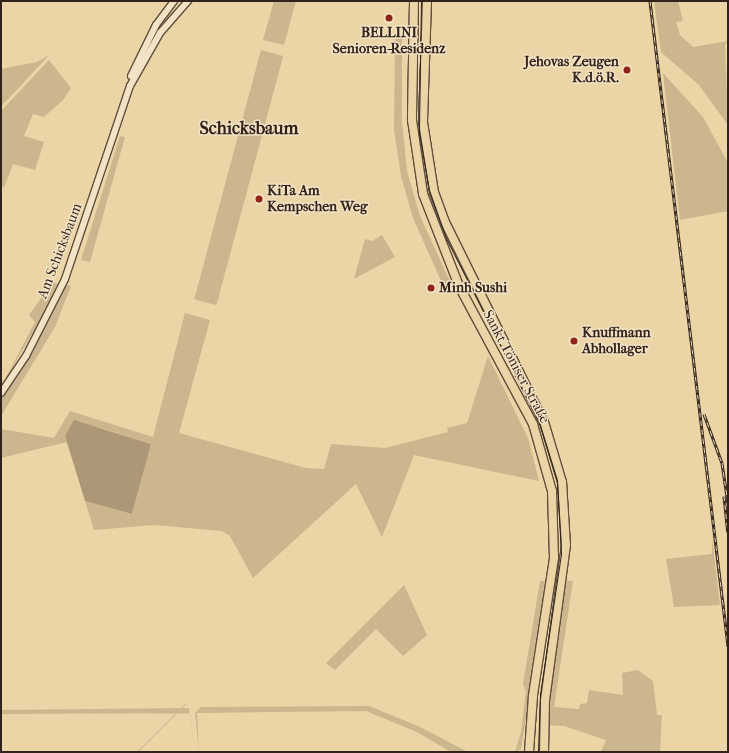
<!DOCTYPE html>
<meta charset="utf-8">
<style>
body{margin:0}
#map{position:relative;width:729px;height:753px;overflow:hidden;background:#ebd4a5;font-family:"IM FELL French Canon",serif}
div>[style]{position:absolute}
.green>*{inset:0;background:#cbb68e;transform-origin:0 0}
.water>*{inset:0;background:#ac9776}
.roads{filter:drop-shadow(1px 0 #604e3e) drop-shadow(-1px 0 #604e3e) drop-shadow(0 1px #604e3e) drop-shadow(0 -1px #604e3e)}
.minor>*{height:6px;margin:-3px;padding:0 3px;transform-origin:3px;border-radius:3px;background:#f2e3c4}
.major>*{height:8px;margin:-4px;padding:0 4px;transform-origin:4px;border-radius:4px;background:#ebd4a5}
.tram>*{height:1px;margin:-0.5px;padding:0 0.5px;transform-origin:0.5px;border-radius:0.5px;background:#31221c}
.rail>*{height:3px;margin-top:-1.5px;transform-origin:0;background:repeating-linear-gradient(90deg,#f2e3c4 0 4.5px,#31221c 0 9px);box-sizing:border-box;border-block:1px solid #31221c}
.dots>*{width:11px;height:11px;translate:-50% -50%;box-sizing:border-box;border:2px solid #f2e3c4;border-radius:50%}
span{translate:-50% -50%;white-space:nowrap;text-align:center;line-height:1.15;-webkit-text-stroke:3px #f2e3c4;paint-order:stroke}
.poi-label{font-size:14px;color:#31221c;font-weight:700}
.right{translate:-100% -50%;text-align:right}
.left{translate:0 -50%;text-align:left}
.street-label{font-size:14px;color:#31221c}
.district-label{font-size:18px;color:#31221c;font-weight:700}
.frame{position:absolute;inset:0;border:2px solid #31221c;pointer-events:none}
</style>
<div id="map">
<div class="green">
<i style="clip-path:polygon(274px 1px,296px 1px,284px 45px,263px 40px)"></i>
<i style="clip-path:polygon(654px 1px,678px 1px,683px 21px,676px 22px,680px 35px,693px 47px,728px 41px,725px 45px,728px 125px,699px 85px,661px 52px)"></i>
<i style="clip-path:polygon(395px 39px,402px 39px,402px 121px,407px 171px,420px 216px,452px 286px,446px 292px,413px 218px,401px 176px,394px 130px)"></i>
<i style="left:261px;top:50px;width:23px;height:258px;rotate:15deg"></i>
<i style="clip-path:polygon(49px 55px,16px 91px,1px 106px,1px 69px,37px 62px)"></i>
<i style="clip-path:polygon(49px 60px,71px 88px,63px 100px,44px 117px,33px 114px,24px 136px,44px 142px,35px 170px,13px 164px,4px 188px,1px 184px,1px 111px)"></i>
<i style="clip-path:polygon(663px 73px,703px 117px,728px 163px,728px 211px,680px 220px)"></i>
<i style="clip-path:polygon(120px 136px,125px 137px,90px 262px,81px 260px)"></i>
<i style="clip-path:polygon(382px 235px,395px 257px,354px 279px,365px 239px,372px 241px)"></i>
<i style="clip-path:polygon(53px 282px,58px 284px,49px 305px,1px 387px,35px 322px,29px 315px)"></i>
<i style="clip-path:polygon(65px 285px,71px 286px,55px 327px,1px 416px,1px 398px,32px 350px)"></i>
<i style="clip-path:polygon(185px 313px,210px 320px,179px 433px,306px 468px,324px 469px,331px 444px,385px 448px,448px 432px,447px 428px,467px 423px,488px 356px,528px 438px,539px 481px,414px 455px,382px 537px,356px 484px,253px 578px,230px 536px,222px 531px,154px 525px,94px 530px,85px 501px,132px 514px,151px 444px,98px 427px,65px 436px,67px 442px,1px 458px,1px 429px,54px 438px,70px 411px,153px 437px)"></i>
<i style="clip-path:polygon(712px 538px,720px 605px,674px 607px,666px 559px,712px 554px)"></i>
<i style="clip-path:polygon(540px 581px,548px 581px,521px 749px,515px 752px,521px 732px,526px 691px,523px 684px)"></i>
<i style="clip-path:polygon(565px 581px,573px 581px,554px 707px,579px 709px,580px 704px,587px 703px,589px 690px,623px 695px,622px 673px,638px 670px,653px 681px,657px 715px,662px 715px,660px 752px,601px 752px,606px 740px,564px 726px,546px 725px)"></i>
<i style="clip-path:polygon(404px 585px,427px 635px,403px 656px,376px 629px,335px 670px,326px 663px)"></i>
<i style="left:186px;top:703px;width:1px;height:185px;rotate:45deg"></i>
<i style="clip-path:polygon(369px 706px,420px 727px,468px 752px,451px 752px,417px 732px,366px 711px,197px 713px,199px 752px,195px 713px,201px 707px)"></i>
<i style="clip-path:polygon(189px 708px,195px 752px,190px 713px,1px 714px,1px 710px)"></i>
</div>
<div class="water">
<i style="clip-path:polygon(74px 420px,151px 444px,132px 514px,85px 501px,65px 436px)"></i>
</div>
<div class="roads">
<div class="minor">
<i style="left:131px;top:76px;width:57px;rotate:-63.9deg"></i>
<i style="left:156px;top:25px;width:30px;rotate:-53deg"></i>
<i style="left:1px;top:393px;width:45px;rotate:-56deg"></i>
<i style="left:26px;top:356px;width:86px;rotate:-63.1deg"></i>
<i style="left:65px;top:279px;width:204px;rotate:-71.4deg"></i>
<i style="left:130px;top:86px;width:61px;rotate:-60.5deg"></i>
<i style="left:160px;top:33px;width:43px;rotate:-48.8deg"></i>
</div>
<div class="major">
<i style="left:414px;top:1px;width:119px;rotate:91deg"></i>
<i style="left:412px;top:120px;width:75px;rotate:81.5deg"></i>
<i style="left:423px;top:194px;width:99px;rotate:68.6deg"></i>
<i style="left:459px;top:286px;width:157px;rotate:61.8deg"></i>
<i style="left:533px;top:424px;width:70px;rotate:74.2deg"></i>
<i style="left:552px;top:491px;width:67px;rotate:88.3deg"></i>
<i style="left:554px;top:558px;width:140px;rotate:98.7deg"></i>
<i style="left:533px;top:696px;width:56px;rotate:94.1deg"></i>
<i style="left:427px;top:1px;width:121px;rotate:91.9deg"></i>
<i style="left:423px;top:122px;width:71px;rotate:81.1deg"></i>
<i style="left:434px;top:192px;width:30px;rotate:70deg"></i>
<i style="left:444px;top:220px;width:225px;rotate:63.7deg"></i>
<i style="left:544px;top:422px;width:63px;rotate:73.3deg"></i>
<i style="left:562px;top:482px;width:63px;rotate:86.4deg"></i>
<i style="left:566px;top:545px;width:156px;rotate:97.7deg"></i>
<i style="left:545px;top:700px;width:52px;rotate:91.1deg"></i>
</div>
</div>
<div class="tram">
<i style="left:421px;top:1px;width:132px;rotate:90.9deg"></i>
<i style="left:419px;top:133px;width:58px;rotate:80deg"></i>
<i style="left:429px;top:190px;width:51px;rotate:70.5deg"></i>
<i style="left:446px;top:238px;width:206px;rotate:63.2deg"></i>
<i style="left:539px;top:422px;width:61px;rotate:72.8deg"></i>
<i style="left:557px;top:480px;width:74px;rotate:86.9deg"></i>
<i style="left:561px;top:554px;width:142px;rotate:98.5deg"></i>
<i style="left:540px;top:694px;width:58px;rotate:92deg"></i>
</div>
<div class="rail">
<i style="left:650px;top:1px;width:650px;rotate:83.1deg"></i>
<i style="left:704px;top:414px;width:52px;rotate:69.8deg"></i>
<i style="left:722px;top:463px;width:40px;rotate:81.5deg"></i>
<i style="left:724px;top:496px;width:36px;rotate:84deg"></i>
</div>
<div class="dots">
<i style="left:389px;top:18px;background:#8f2418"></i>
<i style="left:627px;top:70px;background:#8f2418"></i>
<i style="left:259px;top:199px;background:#8f2418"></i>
<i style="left:431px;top:288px;background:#8f2418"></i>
<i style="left:574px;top:341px;background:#8f2418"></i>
</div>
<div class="poi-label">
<span style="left:389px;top:41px">BELLINI<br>Senioren-Residenz</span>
<span class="right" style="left:619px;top:70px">Jehovas Zeugen<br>K.d.ö.R.</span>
<span class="left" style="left:267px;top:199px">KiTa Am<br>Kempschen Weg</span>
<span class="left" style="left:439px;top:288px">Minh Sushi</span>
<span class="left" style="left:582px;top:341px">Knuffmann<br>Abhollager</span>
</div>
<div class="street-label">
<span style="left:60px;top:251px;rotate:-69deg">Am Schicksbaum</span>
<span style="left:516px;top:367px;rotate:62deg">Sankt Töniser Straße</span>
</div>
<div class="district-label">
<span style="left:249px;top:129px">Schicksbaum</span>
</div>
<div class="frame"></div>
</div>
